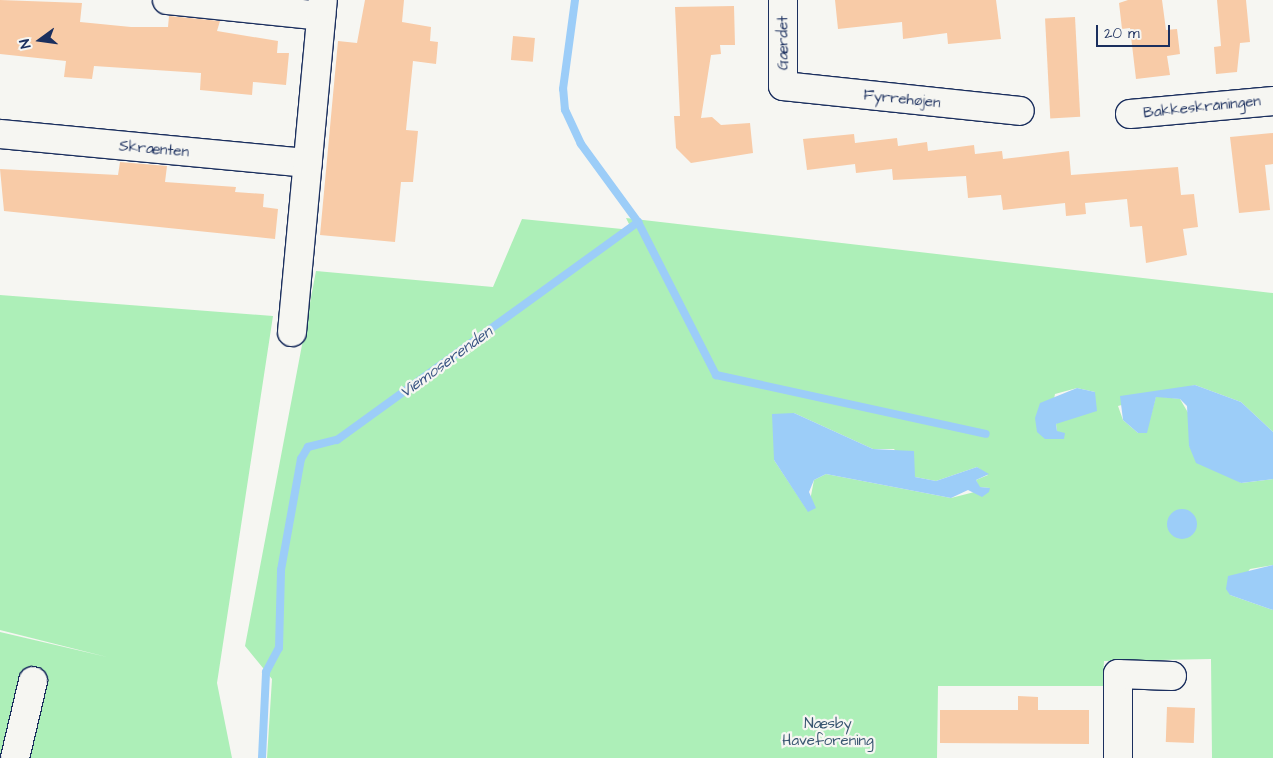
<!DOCTYPE html>
<meta charset="utf-8">
<style>
body{margin:0}
#map{position:relative;width:1273px;height:758px;overflow:hidden;background:#f6f6f2;font-family:"Architects Daughter",sans-serif}
div>[style]{position:absolute}
.green>*{inset:0;background:#adefb8}
.water>*{inset:0;background:#9ccdf8}
.round{border-radius:50%}
.stream>*{height:8px;margin:-4px;padding:0 4px;transform-origin:4px;border-radius:4px;background:#9ccdf8}
.building>*{inset:0;background:#f8cba7;transform-origin:0 0}
.roads{filter:drop-shadow(1px 0 #1b2f5e) drop-shadow(-1px 0 #1b2f5e) drop-shadow(0 1px #1b2f5e) drop-shadow(0 -1px #1b2f5e)}
.minor>*{height:28px;margin:-14px;padding:0 14px;transform-origin:14px;border-radius:14px;background:#f6f6f2}
span{translate:-50% -50%;white-space:nowrap;text-align:center;line-height:1.15;-webkit-text-stroke:4.5px #f6f6f2;paint-order:stroke}
.street-label{font-size:15px;color:#1b2f5e}
.park-label{font-size:15px;color:#385570}
.water-label{font-size:16px;color:#3b5684;font-style:italic}
.north{position:absolute;left:15px;top:15px;width:50px;height:50px;-webkit-text-stroke:4px #f6f6f2;paint-order:stroke;rotate:256deg;font-size:14px;font-weight:700;line-height:20px;text-align:center;color:#1b2f5e}
.north::after{content:'';display:block;margin:auto;width:18px;height:22px;background:#1b2f5e;clip-path:polygon(50% 0,100% 100%,50% 72%,0 100%)}
.scale{position:absolute;left:1096px;top:25px;width:74px;height:22px;box-sizing:border-box;border:2px solid #1b2f5e;border-top:0;padding-left:6px;font-size:15px;line-height:18px;white-space:nowrap;color:#1b2f5e;-webkit-text-stroke:4px #f6f6f2;paint-order:stroke}
</style>
<div id="map">
<div class="green">
<i style="clip-path:polygon(evenodd,626px 218px,1273px 293px,1273px 432px,1241px 402px,1195px 385px,1118px 406px,1123px 420px,1138px 433px,1149px 422px,1156px 396px,1180px 399px,1190px 416px,1189px 446px,1241px 483px,1273px 479px,1273px 565px,1250px 569px,1230px 595px,1273px 610px,1273px 758px,1212px 758px,1211px 659px,1104px 661px,1103px 686px,938px 686px,937px 758px,267px 758px,272px 679px,245px 646px,316px 271px,493px 287px,522px 219px,632px 230px,626px 218px,1077px 388px,1095px 392px,1056px 424px,1057px 431px,1046px 439px,1055px 394px,1077px 388px,626px 218px,794px 413px,873px 449px,894px 449px,915px 477px,936px 481px,977px 467px,988px 475px,976px 480px,979px 487px,990px 488px,951px 498px,826px 474px,814px 480px,808px 511px,774px 460px,794px 413px)"></i>
<i style="clip-path:polygon(0 295px,273px 316px,217px 683px,232px 758px,0 758px,0 632px,107px 657px,0 630px)"></i>
</div>
<div class="water">
<i style="clip-path:polygon(1195px 385px,1241px 402px,1273px 432px,1273px 479px,1241px 483px,1196px 463px,1189px 446px,1187px 406px,1180px 399px,1156px 397px,1147px 433px,1138px 433px,1123px 420px,1120px 396px)"></i>
<i style="clip-path:polygon(1077px 388px,1095px 392px,1097px 411px,1056px 424px,1057px 431px,1065px 433px,1064px 439px,1045px 439px,1037px 432px,1035px 418px,1040px 403px)"></i>
<i style="clip-path:polygon(794px 413px,873px 449px,914px 451px,915px 477px,936px 481px,977px 467px,989px 474px,976px 480px,980px 487px,990px 488px,989px 492px,982px 497px,968px 490px,951px 498px,826px 474px,814px 480px,809px 492px,816px 508px,808px 512px,774px 460px,772px 414px)"></i>
<i class="round" style="left:1167px;top:509px;width:30px;height:30px"></i>
<i style="clip-path:polygon(1273px 565px,1273px 610px,1230px 595px,1226px 589px,1228px 576px)"></i>
</div>
<div class="stream">
<i style="left:638px;top:222px;width:172px;rotate:63deg"></i>
<i style="left:716px;top:375px;width:276px;rotate:12.3deg"></i>
<i style="left:262px;top:758px;width:86px;rotate:-87.3deg"></i>
<i style="left:266px;top:672px;width:27px;rotate:-62deg"></i>
<i style="left:279px;top:648px;width:78px;rotate:-88.5deg"></i>
<i style="left:281px;top:570px;width:113px;rotate:-79.8deg"></i>
<i style="left:301px;top:459px;width:14px;rotate:-60deg"></i>
<i style="left:308px;top:447px;width:30px;rotate:-14deg"></i>
<i style="left:337px;top:440px;width:372px;rotate:-35.9deg"></i>
<i style="left:638px;top:222px;width:97px;rotate:-126.2deg"></i>
<i style="left:581px;top:144px;width:38px;rotate:-115deg"></i>
<i style="left:565px;top:110px;width:21px;rotate:-95deg"></i>
<i style="left:563px;top:89px;width:90px;rotate:-82.3deg"></i>
</div>
<div class="building">
<i style="clip-path:polygon(0 0,82px 3px,80px 22px,131px 27px,168px 27px,169px 16px,220px 21px,217px 31px,278px 41px,277px 53px,289px 53px,286px 85px,253px 82px,252px 95px,200px 90px,201px 73px,94px 66px,92px 79px,64px 77px,66px 61px,0 54px)"></i>
<i style="clip-path:polygon(365px 0,404px 0,402px 22px,431px 27px,430px 41px,438px 42px,436px 64px,413px 61px,406px 130px,418px 131px,413px 182px,401px 182px,395px 242px,320px 235px,338px 41px,357px 43px)"></i>
<i style="clip-path:polygon(835px 0,996px 0,1001px 39px,948px 44px,947px 33px,903px 39px,902px 22px,838px 29px)"></i>
<i style="clip-path:polygon(1128px 0,1162px 0,1166px 30px,1177px 29px,1180px 54px,1167px 56px,1170px 75px,1136px 79px,1130px 28px,1122px 29px,1119px 3px)"></i>
<i style="clip-path:polygon(1217px 0,1246px 0,1250px 42px,1240px 43px,1237px 72px,1216px 74px,1214px 47px,1221px 46px)"></i>
<i style="clip-path:polygon(734px 6px,735px 45px,720px 45px,721px 54px,711px 55px,701px 118px,712px 117px,721px 125px,750px 123px,753px 153px,691px 163px,676px 148px,674px 116px,680px 116px,675px 7px)"></i>
<i style="left:1075px;top:17px;width:100px;height:30px;rotate:87deg"></i>
<i style="left:513px;top:36px;width:22px;height:24px;rotate:5deg"></i>
<i style="clip-path:polygon(1273px 133px,1273px 164px,1265px 165px,1270px 210px,1239px 213px,1230px 137px)"></i>
<i style="clip-path:polygon(854px 134px,855px 143px,897px 138px,898px 146px,927px 142px,928px 151px,974px 145px,975px 154px,1002px 151px,1003px 159px,1069px 151px,1071px 175px,1178px 167px,1181px 195px,1194px 194px,1198px 227px,1183px 229px,1187px 255px,1146px 263px,1142px 226px,1130px 227px,1127px 199px,1085px 203px,1086px 214px,1066px 216px,1065px 203px,1003px 210px,1001px 195px,968px 198px,966px 176px,893px 180px,892px 169px,856px 173px,855px 164px,807px 170px,803px 139px)"></i>
<i style="clip-path:polygon(120px 162px,167px 166px,165px 182px,236px 187px,235px 192px,264px 194px,263px 207px,278px 209px,275px 239px,4px 211px,0 169px,118px 175px)"></i>
<i style="clip-path:polygon(1018px 696px,1038px 697px,1038px 710px,1089px 710px,1089px 744px,940px 743px,940px 710px,1018px 710px)"></i>
<i style="left:1167px;top:707px;width:28px;height:35px;rotate:2deg"></i>
</div>
<div class="roads">
<div class="minor">
<i style="left:167px;top:0;width:155px;rotate:5.9deg"></i>
<i style="left:783px;top:0;width:86px;rotate:90deg"></i>
<i style="left:783px;top:86px;width:238px;rotate:6deg"></i>
<i style="left:1130px;top:114px;width:144px;rotate:-5.2deg"></i>
<i style="left:0;top:134px;width:309px;rotate:5.4deg"></i>
<i style="left:292px;top:332px;width:333px;rotate:-84.7deg"></i>
<i style="left:15px;top:758px;width:79px;rotate:-76.8deg"></i>
<i style="left:1118px;top:758px;width:84px;rotate:-90deg"></i>
<i style="left:1118px;top:674px;width:54px;rotate:2.1deg"></i>
</div>
</div>
<div class="street-label">
<span style="left:783px;top:43px;rotate:-90deg">Gærdet</span>
<span style="left:902px;top:99px;rotate:6deg">Fyrrehøjen</span>
<span style="left:1202px;top:107px;rotate:-6deg">Bakkeskråningen</span>
<span style="left:154px;top:149px;rotate:5deg">Skrænten</span>
</div>
<div class="park-label">
<span style="left:828px;top:732px">Næsby<br>Haveforening</span>
</div>
<div class="water-label">
<span style="left:446px;top:362px;rotate:-36deg">Viemoserenden</span>
</div>
<div class="north">N</div>
<div class="scale">20 m</div>
</div>
